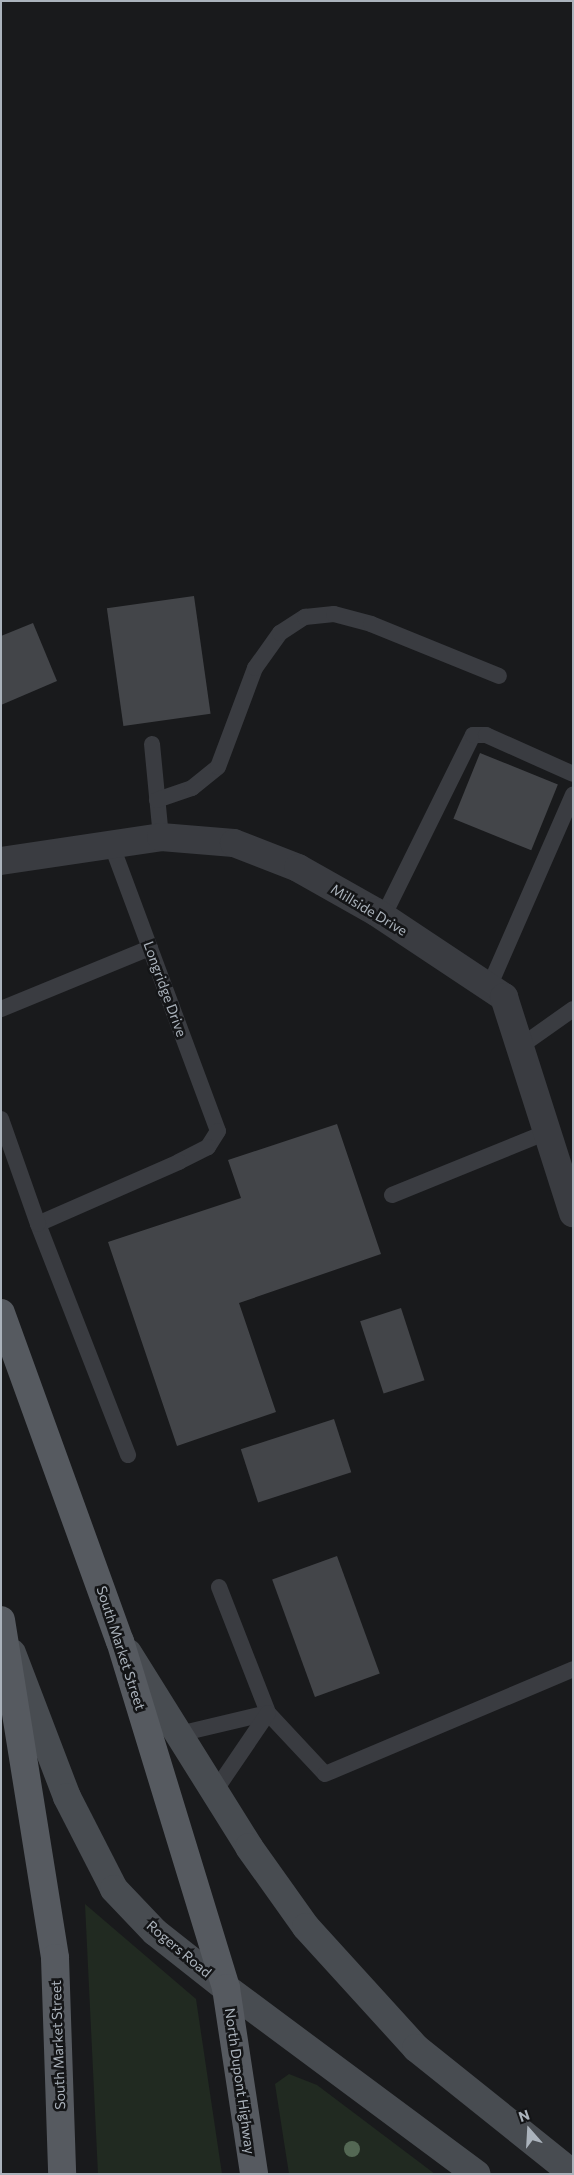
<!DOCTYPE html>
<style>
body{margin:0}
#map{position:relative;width:574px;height:2175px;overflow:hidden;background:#191a1c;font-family:Commissioner,sans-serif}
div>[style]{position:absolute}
.green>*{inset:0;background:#212a21}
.building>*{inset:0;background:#434549;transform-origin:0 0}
.lane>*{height:16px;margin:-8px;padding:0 8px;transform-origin:8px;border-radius:8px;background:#3a3c41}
.street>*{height:28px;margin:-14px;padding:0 14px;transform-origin:14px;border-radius:14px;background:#3a3c41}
.secondary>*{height:28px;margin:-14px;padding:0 14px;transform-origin:14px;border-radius:14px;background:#484c51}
.primary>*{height:28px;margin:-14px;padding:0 14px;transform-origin:14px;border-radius:14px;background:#565a60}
.trees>*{width:16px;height:16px;margin:-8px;border-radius:50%;background:#546854}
span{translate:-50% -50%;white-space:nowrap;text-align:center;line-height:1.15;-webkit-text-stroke:5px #141517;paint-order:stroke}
.street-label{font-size:14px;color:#abb3bc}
.frame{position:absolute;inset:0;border:2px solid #abb3bc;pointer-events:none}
.north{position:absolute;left:504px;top:2105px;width:50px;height:50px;-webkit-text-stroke:4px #141517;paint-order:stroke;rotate:341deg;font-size:14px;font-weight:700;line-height:20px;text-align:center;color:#abb3bc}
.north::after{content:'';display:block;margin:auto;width:18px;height:22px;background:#abb3bc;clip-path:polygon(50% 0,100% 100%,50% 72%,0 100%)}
</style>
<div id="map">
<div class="green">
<i style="clip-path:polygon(85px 1904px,196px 1999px,222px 2174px,98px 2174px)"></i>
<i style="clip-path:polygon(289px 2074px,317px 2085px,435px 2174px,289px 2174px,275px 2084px)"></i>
</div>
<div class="building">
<i style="left:194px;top:596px;width:119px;height:88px;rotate:82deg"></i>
<i style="clip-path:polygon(33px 623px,57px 681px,1px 705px,1px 636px)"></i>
<i style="left:480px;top:753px;width:84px;height:71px;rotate:22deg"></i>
<i style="clip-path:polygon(337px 1124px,381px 1254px,239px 1303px,276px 1412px,177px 1446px,108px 1242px,241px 1198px,228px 1160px)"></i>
<i style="left:401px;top:1308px;width:76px;height:43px;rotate:72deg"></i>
<i style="left:334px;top:1419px;width:56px;height:98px;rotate:72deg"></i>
<i style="left:337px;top:1556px;width:125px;height:69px;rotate:70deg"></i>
</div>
<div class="lane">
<i style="left:152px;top:744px;width:93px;rotate:84.5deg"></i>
<i style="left:157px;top:800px;width:37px;rotate:-19deg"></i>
<i style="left:192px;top:788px;width:33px;rotate:-39deg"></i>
<i style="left:218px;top:767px;width:106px;rotate:-69.5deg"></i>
<i style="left:255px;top:668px;width:43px;rotate:-54.5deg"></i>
<i style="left:280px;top:633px;width:30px;rotate:-33deg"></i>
<i style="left:305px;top:617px;width:29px;rotate:-6deg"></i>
<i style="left:334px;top:614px;width:38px;rotate:15deg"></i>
<i style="left:371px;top:624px;width:138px;rotate:22.1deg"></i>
<i style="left:112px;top:846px;width:304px;rotate:69.6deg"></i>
<i style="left:218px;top:1131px;width:19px;rotate:122deg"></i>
<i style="left:208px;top:1147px;width:33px;rotate:153deg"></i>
<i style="left:179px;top:1162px;width:154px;rotate:156.3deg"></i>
<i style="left:38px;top:1224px;width:248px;rotate:68.7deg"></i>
<i style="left:383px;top:917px;width:203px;rotate:-63.7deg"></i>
<i style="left:473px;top:735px;width:13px"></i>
<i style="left:486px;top:735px;width:95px;rotate:24.1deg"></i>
<i style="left:489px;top:987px;width:210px;rotate:-66.4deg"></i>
<i style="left:1px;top:1009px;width:161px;rotate:-22.3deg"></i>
<i style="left:518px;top:1048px;width:67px;rotate:-35.3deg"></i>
<i style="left:1px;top:1119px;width:111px;rotate:70.6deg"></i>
<i style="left:392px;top:1195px;width:165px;rotate:-22.1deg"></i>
<i style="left:219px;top:1587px;width:135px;rotate:68.7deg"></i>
<i style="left:268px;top:1713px;width:83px;rotate:46.9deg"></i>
<i style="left:325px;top:1774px;width:269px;rotate:-22.9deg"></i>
<i style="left:179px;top:1734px;width:91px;rotate:-13.3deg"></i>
<i style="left:268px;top:1713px;width:94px;rotate:124.2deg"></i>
</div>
<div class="street">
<i style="left:1px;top:861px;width:162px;rotate:-8.5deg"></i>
<i style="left:161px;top:837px;width:73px;rotate:4.7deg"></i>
<i style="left:234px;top:843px;width:69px;rotate:21.3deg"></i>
<i style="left:298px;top:868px;width:90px;rotate:29.4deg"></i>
<i style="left:376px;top:912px;width:154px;rotate:33.6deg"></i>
<i style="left:504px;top:997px;width:227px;rotate:72.3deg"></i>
</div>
<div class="secondary">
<i style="left:12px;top:1653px;width:154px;rotate:69.1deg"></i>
<i style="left:67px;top:1797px;width:103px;rotate:62.9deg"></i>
<i style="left:114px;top:1889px;width:59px;rotate:46.4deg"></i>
<i style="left:155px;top:1932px;width:90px;rotate:38.3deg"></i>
<i style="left:226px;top:1988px;width:312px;rotate:36.6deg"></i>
<i style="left:128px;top:1653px;width:229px;rotate:58deg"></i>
<i style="left:249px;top:1847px;width:98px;rotate:54.5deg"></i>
<i style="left:306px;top:1927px;width:164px;rotate:47.7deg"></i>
<i style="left:416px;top:2048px;width:201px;rotate:38.7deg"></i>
</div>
<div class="primary">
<i style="left:1px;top:1313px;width:349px;rotate:70.1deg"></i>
<i style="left:120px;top:1641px;width:363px;rotate:73deg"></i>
<i style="left:226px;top:1988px;width:188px;rotate:81.4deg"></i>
<i style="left:1px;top:1620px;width:342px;rotate:80.9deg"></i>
<i style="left:55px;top:1958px;width:216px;rotate:88.1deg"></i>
</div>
<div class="trees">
<i style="left:352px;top:2149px"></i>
</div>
<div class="street-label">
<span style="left:369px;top:910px;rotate:31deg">Millside Drive</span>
<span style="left:165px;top:989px;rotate:70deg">Longridge Drive</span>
<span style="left:121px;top:1648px;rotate:72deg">South Market Street</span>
<span style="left:179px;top:1949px;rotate:40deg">Rogers Road</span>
<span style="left:58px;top:2045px;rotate:-92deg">South Market Street</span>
<span style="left:240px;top:2081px;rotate:82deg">North Dupont Highway</span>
</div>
<div class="frame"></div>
<div class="north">N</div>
</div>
